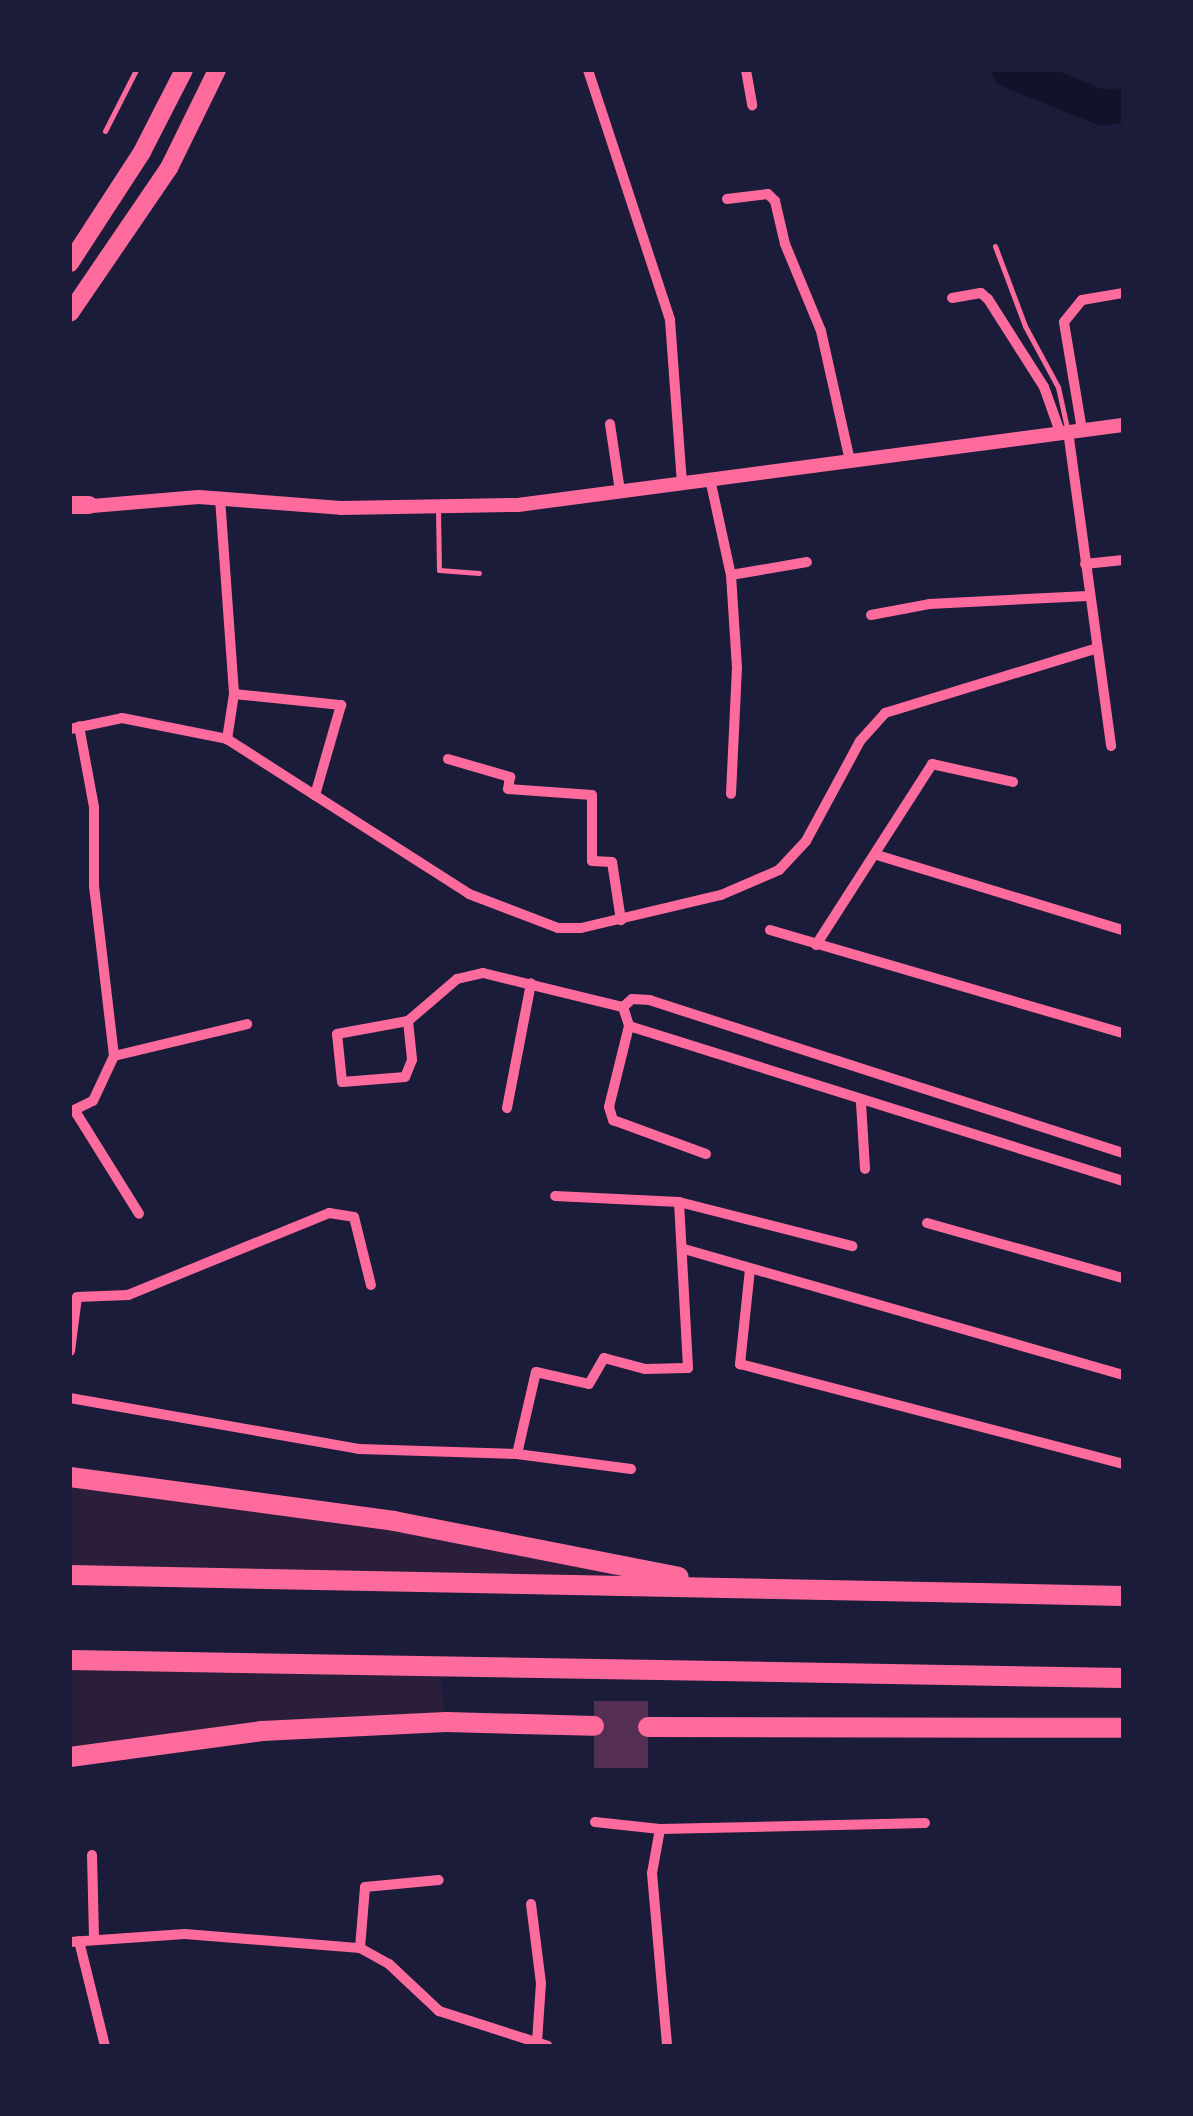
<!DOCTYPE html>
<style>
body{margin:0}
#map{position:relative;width:1193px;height:2116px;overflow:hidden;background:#1b1b3a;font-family:"Alegreya Sans",sans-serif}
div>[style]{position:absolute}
.green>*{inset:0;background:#2a1e3b}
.river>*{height:35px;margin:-17.5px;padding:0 17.5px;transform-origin:17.5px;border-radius:17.5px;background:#12122b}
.building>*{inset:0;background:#542f53;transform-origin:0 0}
.service>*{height:5px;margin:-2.5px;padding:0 2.5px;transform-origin:2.5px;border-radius:2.5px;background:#ff6b9d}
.minor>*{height:10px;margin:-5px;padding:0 5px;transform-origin:5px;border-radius:5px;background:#ff6b9d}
.tertiary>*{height:14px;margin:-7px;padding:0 7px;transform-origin:7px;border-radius:7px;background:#ff6b9d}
.primary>*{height:18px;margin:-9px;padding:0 9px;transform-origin:9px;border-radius:9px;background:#ff6b9d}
.motorway>*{height:20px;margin:-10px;padding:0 10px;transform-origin:10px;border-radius:10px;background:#ff6b9d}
span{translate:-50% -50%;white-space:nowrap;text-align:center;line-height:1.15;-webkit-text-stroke:8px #1b1b3a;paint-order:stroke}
.frame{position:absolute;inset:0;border:72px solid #1b1b3a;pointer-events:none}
</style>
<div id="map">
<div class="green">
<i style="clip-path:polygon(70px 1477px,153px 1484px,738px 1588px,70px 1575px)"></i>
<i style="clip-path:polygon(70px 1660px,439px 1668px,446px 1722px,70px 1757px)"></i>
</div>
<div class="river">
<i style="left:1009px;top:70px;width:99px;rotate:21.9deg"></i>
<i style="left:1101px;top:107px;width:22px;rotate:-5deg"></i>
</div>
<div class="building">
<i style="left:594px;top:1701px;width:54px;height:67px"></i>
</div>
<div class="service">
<i style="left:105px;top:131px;width:68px;rotate:-63.1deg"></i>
<i style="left:995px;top:246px;width:85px;rotate:69.4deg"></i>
<i style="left:1025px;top:326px;width:69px;rotate:61.6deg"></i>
<i style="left:1058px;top:387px;width:42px;rotate:77.6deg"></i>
<i style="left:438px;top:508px;width:62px;rotate:89.1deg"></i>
<i style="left:439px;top:570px;width:40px;rotate:4.3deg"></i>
</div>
<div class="minor">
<i style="left:588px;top:70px;width:263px;rotate:71.8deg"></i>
<i style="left:670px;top:320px;width:162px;rotate:85.8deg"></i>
<i style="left:746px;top:70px;width:36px;rotate:80deg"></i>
<i style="left:727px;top:199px;width:41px;rotate:-7deg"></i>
<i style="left:768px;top:194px;width:10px;rotate:45deg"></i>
<i style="left:775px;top:201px;width:44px;rotate:76.9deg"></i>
<i style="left:785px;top:244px;width:94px;rotate:67.5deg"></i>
<i style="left:821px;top:331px;width:133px;rotate:77.4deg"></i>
<i style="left:952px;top:298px;width:29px;rotate:-10deg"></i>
<i style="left:981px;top:293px;width:9px;rotate:41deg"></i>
<i style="left:988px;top:299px;width:104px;rotate:57.5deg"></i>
<i style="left:1044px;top:387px;width:48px;rotate:70.4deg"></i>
<i style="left:610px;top:424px;width:68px;rotate:81.5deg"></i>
<i style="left:1082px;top:430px;width:109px;rotate:-99.5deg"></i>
<i style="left:1064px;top:322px;width:28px;rotate:-51deg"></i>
<i style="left:1082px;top:300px;width:42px;rotate:-9.7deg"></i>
<i style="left:1068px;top:431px;width:318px;rotate:82.2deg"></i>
<i style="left:710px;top:479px;width:98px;rotate:77.7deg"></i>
<i style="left:731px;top:575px;width:92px;rotate:86.3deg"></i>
<i style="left:737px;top:667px;width:127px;rotate:92.7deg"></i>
<i style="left:220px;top:498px;width:196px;rotate:85.9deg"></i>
<i style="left:234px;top:694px;width:46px;rotate:98.8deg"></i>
<i style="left:1085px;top:564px;width:38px;rotate:-6deg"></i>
<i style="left:731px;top:575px;width:77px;rotate:-9.7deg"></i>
<i style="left:871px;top:615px;width:59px;rotate:-10.7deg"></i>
<i style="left:929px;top:604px;width:159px;rotate:-2.9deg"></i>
<i style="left:234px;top:694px;width:108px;rotate:5.9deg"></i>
<i style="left:341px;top:705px;width:94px;rotate:106.1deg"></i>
<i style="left:70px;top:729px;width:53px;rotate:-11.9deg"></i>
<i style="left:122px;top:718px;width:107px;rotate:11.3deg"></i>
<i style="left:227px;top:739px;width:287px;rotate:32.6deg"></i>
<i style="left:469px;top:894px;width:95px;rotate:20.9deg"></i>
<i style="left:558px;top:928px;width:23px"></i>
<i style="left:581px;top:928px;width:144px;rotate:-13.3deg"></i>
<i style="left:721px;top:895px;width:63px;rotate:-23.3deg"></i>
<i style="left:779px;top:870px;width:40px;rotate:-47deg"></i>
<i style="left:806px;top:841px;width:114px;rotate:-61.6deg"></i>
<i style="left:860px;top:741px;width:38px;rotate:-48deg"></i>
<i style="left:885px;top:713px;width:222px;rotate:-17deg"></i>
<i style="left:448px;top:759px;width:65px;rotate:16.2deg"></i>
<i style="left:510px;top:777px;width:12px;rotate:99deg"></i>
<i style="left:508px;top:789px;width:84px;rotate:4.1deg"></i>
<i style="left:592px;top:795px;width:66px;rotate:90deg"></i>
<i style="left:592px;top:861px;width:20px;rotate:3deg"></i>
<i style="left:612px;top:862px;width:59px;rotate:81.2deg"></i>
<i style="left:877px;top:855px;width:257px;rotate:17deg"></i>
<i style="left:770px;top:930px;width:368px;rotate:16.3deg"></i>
<i style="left:816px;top:945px;width:215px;rotate:-57.3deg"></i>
<i style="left:932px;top:764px;width:83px;rotate:12.5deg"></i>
<i style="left:408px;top:1021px;width:39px;rotate:84deg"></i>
<i style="left:412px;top:1060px;width:18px;rotate:112deg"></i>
<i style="left:405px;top:1077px;width:63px;rotate:175.5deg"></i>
<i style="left:342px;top:1082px;width:48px;rotate:-95.9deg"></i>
<i style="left:337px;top:1034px;width:72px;rotate:-10.4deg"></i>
<i style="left:408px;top:1021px;width:65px;rotate:-40.6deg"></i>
<i style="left:457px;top:979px;width:27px;rotate:-13deg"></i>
<i style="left:483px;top:973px;width:144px;rotate:13.7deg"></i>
<i style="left:629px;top:1026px;width:83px;rotate:103.9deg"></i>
<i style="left:609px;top:1107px;width:14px;rotate:73deg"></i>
<i style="left:613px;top:1120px;width:99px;rotate:20.1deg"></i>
<i style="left:114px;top:1056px;width:137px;rotate:-13.5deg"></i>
<i style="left:861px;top:1103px;width:66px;rotate:86.5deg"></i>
<i style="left:507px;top:1108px;width:127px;rotate:-79.1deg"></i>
<i style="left:75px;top:1111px;width:121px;rotate:58.1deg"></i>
<i style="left:70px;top:1112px;width:25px;rotate:-26deg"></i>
<i style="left:93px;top:1101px;width:50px;rotate:-65deg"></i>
<i style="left:114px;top:1056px;width:170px;rotate:-96.7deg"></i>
<i style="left:94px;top:887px;width:80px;rotate:-90deg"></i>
<i style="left:94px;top:807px;width:82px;rotate:-100.5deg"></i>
<i style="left:1123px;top:1153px;width:497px;rotate:-162.1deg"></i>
<i style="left:650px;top:1000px;width:18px;rotate:-177deg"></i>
<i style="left:632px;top:999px;width:12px;rotate:138deg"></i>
<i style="left:623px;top:1007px;width:20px;rotate:72deg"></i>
<i style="left:629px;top:1026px;width:518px;rotate:17.42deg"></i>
<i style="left:679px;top:1202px;width:179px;rotate:14.3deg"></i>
<i style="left:927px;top:1223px;width:204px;rotate:15.7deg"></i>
<i style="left:684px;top:1249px;width:457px;rotate:16deg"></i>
<i style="left:750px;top:1269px;width:96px;rotate:96deg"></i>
<i style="left:740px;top:1364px;width:396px;rotate:14.6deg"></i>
<i style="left:70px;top:1351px;width:54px;rotate:-82.6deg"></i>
<i style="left:77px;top:1297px;width:51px;rotate:-2.2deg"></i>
<i style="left:128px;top:1295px;width:217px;rotate:-22.2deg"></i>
<i style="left:329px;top:1213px;width:25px;rotate:9deg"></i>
<i style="left:354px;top:1217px;width:70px;rotate:76deg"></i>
<i style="left:70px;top:1398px;width:293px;rotate:10deg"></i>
<i style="left:359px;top:1449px;width:158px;rotate:1.8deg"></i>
<i style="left:517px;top:1454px;width:115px;rotate:7.5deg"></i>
<i style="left:517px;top:1454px;width:84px;rotate:-77deg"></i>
<i style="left:536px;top:1372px;width:54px;rotate:12.8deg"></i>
<i style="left:589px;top:1384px;width:30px;rotate:-60deg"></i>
<i style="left:604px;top:1358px;width:42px;rotate:15deg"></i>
<i style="left:645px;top:1369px;width:43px;rotate:-1.3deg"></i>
<i style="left:688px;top:1368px;width:166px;rotate:-93.1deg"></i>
<i style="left:679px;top:1202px;width:124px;rotate:-177.2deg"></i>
<i style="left:595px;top:1822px;width:65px;rotate:6.1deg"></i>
<i style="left:660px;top:1829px;width:265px;rotate:-1.3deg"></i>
<i style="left:660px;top:1829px;width:45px;rotate:100.3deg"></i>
<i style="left:652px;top:1873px;width:174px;rotate:85deg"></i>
<i style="left:92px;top:1855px;width:84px;rotate:88.6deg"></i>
<i style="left:531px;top:1904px;width:80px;rotate:82.8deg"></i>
<i style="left:541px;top:1983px;width:58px;rotate:93.9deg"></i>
<i style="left:79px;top:1941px;width:108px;rotate:76.1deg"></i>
<i style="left:70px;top:1942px;width:115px;rotate:-4deg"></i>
<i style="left:185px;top:1934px;width:176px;rotate:4.6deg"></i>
<i style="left:360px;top:1948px;width:33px;rotate:29deg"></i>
<i style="left:389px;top:1964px;width:69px;rotate:43.2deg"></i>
<i style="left:439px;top:2011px;width:114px;rotate:17.8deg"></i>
<i style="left:360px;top:1948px;width:61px;rotate:-85.3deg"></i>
<i style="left:365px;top:1887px;width:74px;rotate:-5.4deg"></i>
</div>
<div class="tertiary">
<i style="left:80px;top:507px;width:119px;rotate:-4.8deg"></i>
<i style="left:199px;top:497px;width:142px;rotate:4.4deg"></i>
<i style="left:341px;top:508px;width:177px;rotate:-1deg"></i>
<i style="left:518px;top:505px;width:610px;rotate:-7.53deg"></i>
</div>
<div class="primary">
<i style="left:70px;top:263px;width:132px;rotate:-57deg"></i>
<i style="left:142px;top:152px;width:92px;rotate:-62.9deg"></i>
<i style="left:70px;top:313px;width:176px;rotate:-55.7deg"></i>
<i style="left:169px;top:168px;width:109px;rotate:-63.9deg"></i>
<i style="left:70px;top:505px;width:19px"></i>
</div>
<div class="motorway">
<i style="left:70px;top:1477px;width:327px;rotate:7.7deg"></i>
<i style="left:394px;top:1521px;width:290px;rotate:11.1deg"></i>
<i style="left:70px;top:1575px;width:1053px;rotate:1.14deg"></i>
<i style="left:70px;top:1660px;width:1053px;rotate:0.98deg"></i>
<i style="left:648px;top:1727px;width:475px;rotate:0.1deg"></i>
<i style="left:70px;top:1757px;width:194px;rotate:-7.7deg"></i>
<i style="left:262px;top:1731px;width:184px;rotate:-2.8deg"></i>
<i style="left:446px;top:1722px;width:148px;rotate:1.5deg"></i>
</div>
<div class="frame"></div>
</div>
